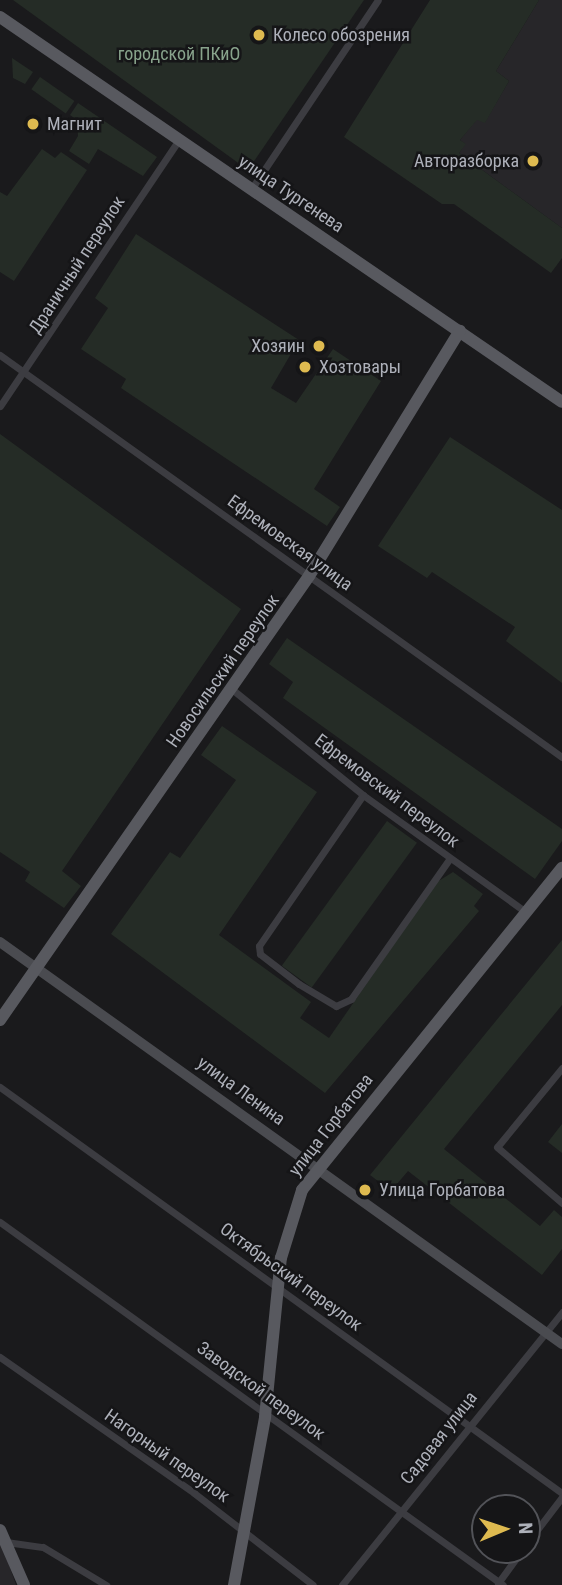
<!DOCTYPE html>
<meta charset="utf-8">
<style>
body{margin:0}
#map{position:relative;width:562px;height:1585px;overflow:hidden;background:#1a1a1c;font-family:"Roboto Condensed",sans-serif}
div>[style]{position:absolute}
.built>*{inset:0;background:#272629}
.green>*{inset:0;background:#252c26;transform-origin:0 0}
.minor>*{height:7px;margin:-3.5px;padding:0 3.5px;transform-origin:3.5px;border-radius:3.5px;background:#3c3c41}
.secondary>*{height:10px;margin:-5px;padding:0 5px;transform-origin:5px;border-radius:5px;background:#4a4b50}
.primary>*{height:12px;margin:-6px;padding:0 6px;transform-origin:6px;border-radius:6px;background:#58595f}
.dots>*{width:19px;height:19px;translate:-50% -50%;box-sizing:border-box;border:4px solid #151517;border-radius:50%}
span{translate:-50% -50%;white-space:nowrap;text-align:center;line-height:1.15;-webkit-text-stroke:5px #151517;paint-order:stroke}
.poi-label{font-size:18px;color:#aeb1ba}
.left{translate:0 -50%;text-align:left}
.right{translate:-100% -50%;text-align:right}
.park-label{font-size:18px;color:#88a38c}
.street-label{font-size:18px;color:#aeb1ba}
.north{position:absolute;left:471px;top:1494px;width:70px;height:70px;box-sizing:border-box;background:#151517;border:2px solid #525358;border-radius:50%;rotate:88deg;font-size:19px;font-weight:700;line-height:28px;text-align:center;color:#aeb1ba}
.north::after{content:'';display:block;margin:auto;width:24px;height:32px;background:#deba50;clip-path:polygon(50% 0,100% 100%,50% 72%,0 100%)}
</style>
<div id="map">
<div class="built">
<i style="clip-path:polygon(539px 0,562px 0,562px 228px,459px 153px,465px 144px,460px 140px,477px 119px,485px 122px,509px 81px,496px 71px)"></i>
<i style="clip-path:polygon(0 1544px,5px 1553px,16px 1585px,0 1585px)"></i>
</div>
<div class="green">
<i style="clip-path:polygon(13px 0,364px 0,248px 170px)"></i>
<i style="clip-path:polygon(430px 0,539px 0,496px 71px,509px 81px,485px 123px,477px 120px,460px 140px,466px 144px,459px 153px,562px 228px,562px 258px,551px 273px,454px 204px,442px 204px,344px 137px)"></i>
<i style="clip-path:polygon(12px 58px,33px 72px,25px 84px,13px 78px)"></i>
<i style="left:40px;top:77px;width:42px;height:15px;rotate:35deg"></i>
<i style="clip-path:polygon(78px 103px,157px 157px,143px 176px,98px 149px,89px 164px,69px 151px,78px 136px,77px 120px,70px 115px)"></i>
<i style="clip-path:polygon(42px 149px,55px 158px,61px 152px,87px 170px,14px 281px,0 272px,0 192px,7px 196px)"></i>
<i style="clip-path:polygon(136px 234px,299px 340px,271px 388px,296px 403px,333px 349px,381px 381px,314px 489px,340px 507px,327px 526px,121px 388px,126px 379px,81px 349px,108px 308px,95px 298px)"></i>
<i style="clip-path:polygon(0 434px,241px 609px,62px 871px,81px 886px,64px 908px,25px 881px,30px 872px,0 852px)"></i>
<i style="clip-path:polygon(450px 437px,562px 510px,562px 683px,506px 641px,515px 627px,432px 572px,427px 578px,378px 546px)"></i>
<i style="clip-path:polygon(287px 638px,562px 829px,562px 841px,535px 879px,283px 698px,293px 682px,269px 664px)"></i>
<i style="clip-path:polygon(222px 726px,317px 792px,219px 935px,311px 1002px,300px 1018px,329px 1038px,437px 882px,453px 872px,483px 894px,474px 906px,479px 911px,325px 1093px,111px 934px,170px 852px,180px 858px,236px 780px,201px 755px)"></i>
<i style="left:387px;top:821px;width:37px;height:179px;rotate:36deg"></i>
<i style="clip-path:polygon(562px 940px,562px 1005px,444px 1149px,540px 1226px,554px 1210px,562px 1217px,562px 1249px,542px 1275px,408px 1171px,391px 1191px,370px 1175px)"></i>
<i style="clip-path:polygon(562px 1124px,562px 1153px,548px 1142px)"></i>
</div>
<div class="minor">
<i style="left:252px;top:188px;width:226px;rotate:-56.2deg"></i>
<i style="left:0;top:355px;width:691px;rotate:35.58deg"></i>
<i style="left:0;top:406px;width:321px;rotate:-56.1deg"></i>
<i style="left:233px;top:690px;width:167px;rotate:38.9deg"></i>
<i style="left:363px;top:795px;width:201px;rotate:35.7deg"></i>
<i style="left:363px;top:795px;width:183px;rotate:124.6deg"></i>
<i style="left:259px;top:946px;width:8px;rotate:83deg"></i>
<i style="left:260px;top:954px;width:49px;rotate:37.6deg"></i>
<i style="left:299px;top:984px;width:43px;rotate:30.7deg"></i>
<i style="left:336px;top:1006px;width:17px;rotate:-25deg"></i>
<i style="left:351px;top:999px;width:172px;rotate:-54.9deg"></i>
<i style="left:562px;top:1068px;width:102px;rotate:129.4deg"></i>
<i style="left:497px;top:1147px;width:86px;rotate:40.7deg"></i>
<i style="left:0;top:1087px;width:693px;rotate:35.85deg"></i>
<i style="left:0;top:1222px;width:620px;rotate:35.82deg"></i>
<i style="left:0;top:1357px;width:237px;rotate:35deg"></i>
<i style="left:194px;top:1493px;width:150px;rotate:37.7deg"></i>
<i style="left:6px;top:1542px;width:37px;rotate:8deg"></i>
<i style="left:43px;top:1547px;width:74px;rotate:31.1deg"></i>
<i style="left:527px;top:1543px;width:58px;rotate:-52.7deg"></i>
<i style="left:498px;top:1583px;width:41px;rotate:-54deg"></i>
<i style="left:342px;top:1585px;width:351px;rotate:-51.1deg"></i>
</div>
<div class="secondary">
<i style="left:0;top:942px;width:691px;rotate:35.58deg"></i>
</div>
<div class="primary">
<i style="left:0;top:17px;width:681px;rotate:34.41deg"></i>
<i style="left:0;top:1020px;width:541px;rotate:-55.16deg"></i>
<i style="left:309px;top:576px;width:288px;rotate:-58.4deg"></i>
<i style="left:0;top:1530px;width:60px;rotate:66.4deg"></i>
<i style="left:234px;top:1585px;width:171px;rotate:-79.5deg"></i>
<i style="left:265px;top:1417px;width:160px;rotate:-84.3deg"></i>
<i style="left:281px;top:1258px;width:71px;rotate:-72.8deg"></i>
<i style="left:302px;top:1190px;width:414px;rotate:-51.1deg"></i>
</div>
<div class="dots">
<i style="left:259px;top:35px;background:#deba50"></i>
<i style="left:33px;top:124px;background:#deba50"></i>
<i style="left:533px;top:161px;background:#deba50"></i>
<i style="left:319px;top:346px;background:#deba50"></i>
<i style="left:305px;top:367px;background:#deba50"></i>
<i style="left:365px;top:1190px;background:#deba50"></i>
</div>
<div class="poi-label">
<span class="left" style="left:273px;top:35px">Колесо обозрения</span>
<span class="left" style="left:47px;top:124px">Магнит</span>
<span class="right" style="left:519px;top:161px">Авторазборка</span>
<span class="right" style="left:305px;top:346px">Хозяин</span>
<span class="left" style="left:319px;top:367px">Хозтовары</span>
<span class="left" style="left:379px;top:1190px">Улица Горбатова</span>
</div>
<div class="park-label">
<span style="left:179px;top:54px">городской ПКиО</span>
</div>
<div class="street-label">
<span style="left:291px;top:194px;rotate:34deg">улица Тургенева</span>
<span style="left:77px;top:265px;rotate:-57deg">Драничный переулок</span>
<span style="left:290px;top:543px;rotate:36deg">Ефремовская улица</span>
<span style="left:223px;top:671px;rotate:-55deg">Новосильский переулок</span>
<span style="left:387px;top:791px;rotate:37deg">Ефремовский переулок</span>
<span style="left:241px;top:1091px;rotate:36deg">улица Ленина</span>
<span style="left:331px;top:1125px;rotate:-52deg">улица Горбатова</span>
<span style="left:291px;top:1277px;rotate:36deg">Октябрьский переулок</span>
<span style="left:261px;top:1391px;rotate:36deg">Заводской переулок</span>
<span style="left:439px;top:1438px;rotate:-52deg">Садовая улица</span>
<span style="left:167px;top:1456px;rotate:35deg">Нагорный переулок</span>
</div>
<div class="north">N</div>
</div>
